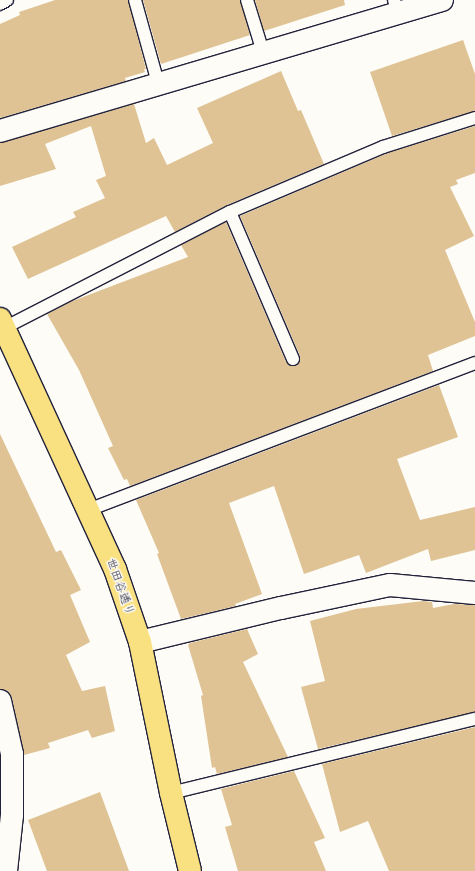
<!DOCTYPE html>
<meta charset="utf-8">
<style>
body{margin:0}
#map{position:relative;width:475px;height:871px;overflow:hidden;background:#fdfcf7;font-family:Sriracha,"Klee One",sans-serif}
div>[style]{position:absolute}
.building>*{inset:0;background:#dfc394}
.roads{filter:drop-shadow(1px 0 #22223b) drop-shadow(-1px 0 #22223b) drop-shadow(0 1px #22223b) drop-shadow(0 -1px #22223b)}
.lane>*{height:12px;margin:-6px;padding:0 6px;transform-origin:6px;border-radius:6px;background:#fdfcf7}
.street>*{height:22px;margin:-11px;padding:0 11px;transform-origin:11px;border-radius:11px;background:#fdfcf7}
.primary>*{height:22px;margin:-11px;padding:0 11px;transform-origin:11px;border-radius:11px;background:#f9e181}
span{translate:-50% -50%;white-space:nowrap;text-align:center;line-height:1.15;-webkit-text-stroke:3px #fdfcf7;paint-order:stroke}
.street-label{font-size:12px;color:#22223b}
</style>
<div id="map">
<div class="building">
<i style="clip-path:polygon(55px 0,128px 0,146px 69px,144px 69px,145px 72px,125px 78px,126px 81px,0 118px,0 24px,20px 15px,19px 12px)"></i>
<i style="clip-path:polygon(143px 0,240px 0,250px 35px,161px 64px)"></i>
<i style="clip-path:polygon(255px 0,344px 0,345px 5px,264px 31px)"></i>
<i style="clip-path:polygon(463px 40px,475px 74px,475px 111px,392px 136px,370px 72px)"></i>
<i style="clip-path:polygon(281px 71px,298px 111px,301px 110px,324px 164px,227px 205px,175px 232px,166px 216px,28px 279px,12px 247px,76px 217px,73px 212px,105px 198px,96px 180px,106px 176px,91px 126px,45px 144px,56px 169px,0 186px,0 143px,134px 104px,146px 143px,154px 138px,167px 165px,213px 143px,197px 108px)"></i>
<i style="clip-path:polygon(475px 126px,475px 173px,456px 180px,458px 184px,450px 187px,474px 236px,445px 250px,475px 322px,475px 336px,428px 355px,433px 371px,130px 486px,127px 479px,124px 480px,108px 448px,113px 446px,79px 370px,47px 314px,70px 302px,188px 257px,181px 245px,226px 222px,286px 362px,292px 366px,296px 366px,300px 360px,300px 356px,240px 216px,388px 153px)"></i>
<i style="clip-path:polygon(439px 385px,458px 437px,397px 459px,420px 520px,475px 507px,475px 550px,431px 561px,428px 549px,366px 573px,359px 555px,304px 574px,274px 486px,229px 503px,262px 594px,235px 604px,236px 606px,181px 619px,157px 554px,159px 553px,136px 500px)"></i>
<i style="clip-path:polygon(0 434px,56px 552px,61px 550px,81px 590px,70px 595px,90px 642px,66px 655px,82px 691px,105px 686px,115px 731px,92px 738px,88px 730px,48px 743px,50px 748px,24px 755px,12px 698px,9px 692px,0 689px)"></i>
<i style="clip-path:polygon(423px 601px,432px 602px,433px 608px,454px 604px,475px 605px,475px 712px,318px 749px,301px 687px,325px 681px,310px 621px,356px 609px)"></i>
<i style="clip-path:polygon(247px 629px,258px 654px,243px 662px,288px 757px,217px 774px,215px 767px,212px 768px,201px 696px,203px 695px,188px 645px,190px 643px)"></i>
<i style="clip-path:polygon(475px 727px,475px 871px,389px 871px,368px 821px,340px 832px,322px 764px)"></i>
<i style="clip-path:polygon(294px 771px,325px 838px,314px 842px,326px 871px,238px 871px,225px 827px,232px 825px,221px 789px)"></i>
<i style="clip-path:polygon(100px 792px,129px 871px,47px 871px,28px 820px)"></i>
</div>
<div class="roads">
<div class="lane">
<i style="left:135px;top:0;width:86px;rotate:74.5deg"></i>
<i style="left:247px;top:0;width:54px;rotate:72.9deg"></i>
<i style="left:394px;top:0;width:15px;rotate:74deg"></i>
<i style="left:0;top:4px;width:8px;rotate:-30deg"></i>
<i style="left:230px;top:212px;width:160px;rotate:66.8deg"></i>
<i style="left:4px;top:328px;width:254px;rotate:-27.2deg"></i>
<i style="left:230px;top:212px;width:166px;rotate:-23deg"></i>
<i style="left:383px;top:147px;width:96px;rotate:-17.5deg"></i>
<i style="left:88px;top:510px;width:414px;rotate:-20.8deg"></i>
<i style="left:171px;top:793px;width:313px;rotate:-13.7deg"></i>
</div>
<div class="street">
<i style="left:0;top:131px;width:461px;rotate:-16.5deg"></i>
<i style="left:140px;top:642px;width:145px;rotate:-13.6deg"></i>
<i style="left:281px;top:608px;width:111px;rotate:-11.9deg"></i>
<i style="left:390px;top:585px;width:85px;rotate:5.4deg"></i>
<i style="left:0;top:701px;width:54px;rotate:77.2deg"></i>
<i style="left:12px;top:754px;width:61px;rotate:90deg"></i>
<i style="left:12px;top:815px;width:56px;rotate:96.1deg"></i>
</div>
<div class="primary">
<i style="left:0;top:319px;width:275px;rotate:65.3deg"></i>
<i style="left:115px;top:569px;width:77px;rotate:71.1deg"></i>
<i style="left:140px;top:642px;width:154px;rotate:78.4deg"></i>
<i style="left:171px;top:793px;width:80px;rotate:76.3deg"></i>
</div>
</div>
<div class="street-label">
<span style="left:120px;top:587px;rotate:70deg">世田谷通り</span>
</div>
</div>
